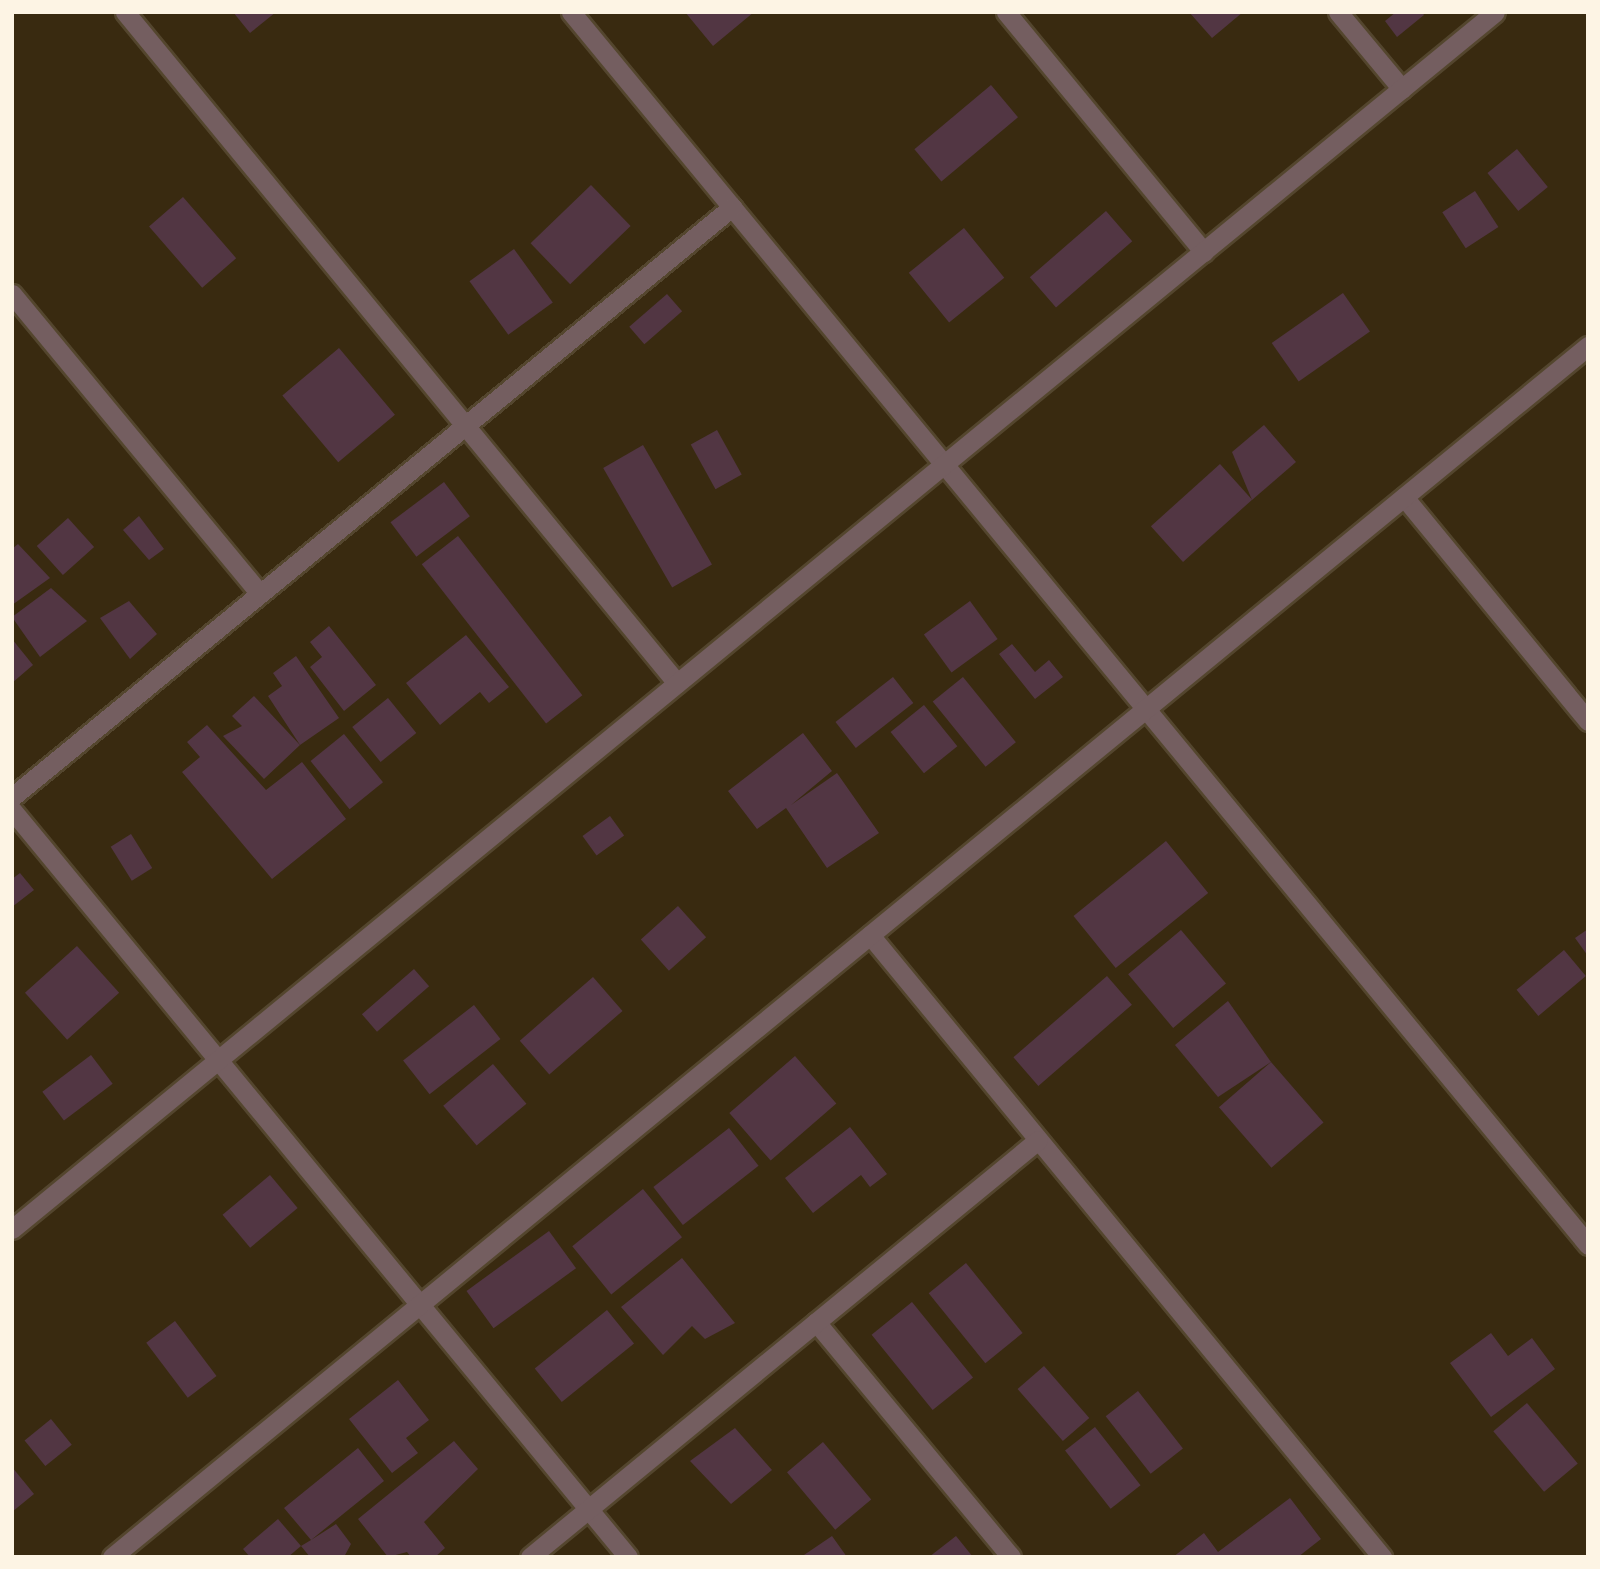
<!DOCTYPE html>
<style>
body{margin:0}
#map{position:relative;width:1600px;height:1569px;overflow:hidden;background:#392a10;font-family:"Archivo Narrow",sans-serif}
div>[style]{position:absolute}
.building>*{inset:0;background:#523643;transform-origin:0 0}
.roads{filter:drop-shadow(2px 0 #54462e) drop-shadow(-2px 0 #54462e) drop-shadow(0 2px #54462e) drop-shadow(0 -2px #54462e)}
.minor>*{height:19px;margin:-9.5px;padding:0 9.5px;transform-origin:9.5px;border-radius:9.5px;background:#745e60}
span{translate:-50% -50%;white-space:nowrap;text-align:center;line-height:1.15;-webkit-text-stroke:5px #2f2006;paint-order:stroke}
.frame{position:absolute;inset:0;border:14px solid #fdf4e4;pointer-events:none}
</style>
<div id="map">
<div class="building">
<i style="clip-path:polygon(233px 12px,276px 12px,250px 33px)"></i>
<i style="clip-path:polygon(685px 12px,754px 12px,713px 46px)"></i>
<i style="clip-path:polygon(1189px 12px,1243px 12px,1212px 38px)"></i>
<i style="clip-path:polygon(1396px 12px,1422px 12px,1424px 15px,1397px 37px,1385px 21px)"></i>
<i style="left:991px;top:85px;width:42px;height:100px;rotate:50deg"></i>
<i style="left:1517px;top:149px;width:49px;height:38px;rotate:51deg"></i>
<i style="left:591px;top:185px;width:57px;height:84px;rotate:46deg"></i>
<i style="left:1475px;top:191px;width:43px;height:39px;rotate:57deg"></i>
<i style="left:183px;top:197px;width:81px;height:45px;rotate:49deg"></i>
<i style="left:1106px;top:211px;width:40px;height:101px;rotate:49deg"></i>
<i style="left:964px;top:228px;width:64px;height:71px;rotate:51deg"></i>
<i style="left:514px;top:249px;width:66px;height:55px;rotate:54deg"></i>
<i style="left:1343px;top:293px;width:47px;height:87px;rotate:55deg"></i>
<i style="left:667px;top:294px;width:23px;height:50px;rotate:49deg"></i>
<i style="left:339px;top:348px;width:87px;height:74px;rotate:50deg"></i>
<i style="clip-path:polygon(1264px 425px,1296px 462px,1252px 500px,1232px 452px)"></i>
<i style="left:717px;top:430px;width:51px;height:30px;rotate:61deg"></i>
<i style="left:643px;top:445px;width:138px;height:46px;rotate:60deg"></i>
<i style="left:1220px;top:464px;width:48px;height:93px;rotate:48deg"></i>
<i style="left:444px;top:482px;width:43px;height:67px;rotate:53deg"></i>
<i style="clip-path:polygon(139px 516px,164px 549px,149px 560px,123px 530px)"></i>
<i style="left:68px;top:518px;width:39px;height:42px;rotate:48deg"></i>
<i style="left:458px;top:536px;width:202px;height:46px;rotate:52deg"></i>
<i style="clip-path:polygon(18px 544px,50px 578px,12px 605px,12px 549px)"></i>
<i style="clip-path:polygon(51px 588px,87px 621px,40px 657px,12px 617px)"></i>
<i style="clip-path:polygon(129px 601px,157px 634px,130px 659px,100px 618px)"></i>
<i style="left:970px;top:601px;width:47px;height:57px;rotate:54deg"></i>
<i style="clip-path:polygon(329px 626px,376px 685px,344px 711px,310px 667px,322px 657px,310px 642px)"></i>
<i style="clip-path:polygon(466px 635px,509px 687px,489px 703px,480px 692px,440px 725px,406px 683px)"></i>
<i style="clip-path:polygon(12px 639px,33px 665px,12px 683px)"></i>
<i style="clip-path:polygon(1012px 644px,1035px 672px,1049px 660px,1063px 677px,1035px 699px,999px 654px)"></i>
<i style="clip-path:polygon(296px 656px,339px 718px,300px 745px,268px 696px,282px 686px,273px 673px)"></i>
<i style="left:893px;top:677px;width:33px;height:73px;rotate:52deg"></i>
<i style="left:963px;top:677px;width:84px;height:39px;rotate:51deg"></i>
<i style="clip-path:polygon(254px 696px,300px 745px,264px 779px,223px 736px,242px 726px,232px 716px)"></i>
<i style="left:388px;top:698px;width:45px;height:46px;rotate:51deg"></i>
<i style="left:924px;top:705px;width:53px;height:43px;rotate:51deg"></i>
<i style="clip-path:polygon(207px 725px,266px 790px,302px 762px,346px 819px,272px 879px,182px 772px,200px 757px,187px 742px)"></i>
<i style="clip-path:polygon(803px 733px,832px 771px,791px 805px,837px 773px,879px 833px,827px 868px,786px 808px,757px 829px,728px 791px)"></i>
<i style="left:344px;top:734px;width:62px;height:43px;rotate:51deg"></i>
<i style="left:610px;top:816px;width:24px;height:34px;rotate:54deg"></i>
<i style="left:131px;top:834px;width:40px;height:24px;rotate:58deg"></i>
<i style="left:1166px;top:841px;width:67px;height:119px;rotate:51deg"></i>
<i style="clip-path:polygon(20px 873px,34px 890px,12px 907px,12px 879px)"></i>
<i style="left:678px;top:906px;width:42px;height:50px;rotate:48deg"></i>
<i style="clip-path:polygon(1588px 929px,1588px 956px,1575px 938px)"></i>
<i style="left:1181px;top:930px;width:70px;height:69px;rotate:50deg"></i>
<i style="left:77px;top:946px;width:63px;height:70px;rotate:48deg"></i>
<i style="left:1564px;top:950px;width:34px;height:62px;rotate:50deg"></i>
<i style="left:414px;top:969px;width:23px;height:69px;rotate:49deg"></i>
<i style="left:1107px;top:976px;width:38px;height:124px;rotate:49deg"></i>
<i style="left:593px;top:977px;width:45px;height:97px;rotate:49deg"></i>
<i style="clip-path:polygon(1228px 1001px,1271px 1062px,1218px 1097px,1175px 1045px)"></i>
<i style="left:474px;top:1005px;width:43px;height:90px;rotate:52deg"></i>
<i style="left:91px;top:1055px;width:36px;height:61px;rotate:53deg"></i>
<i style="left:795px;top:1056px;width:63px;height:87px;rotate:49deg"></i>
<i style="left:1271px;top:1062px;width:80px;height:69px;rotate:49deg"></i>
<i style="left:493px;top:1064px;width:52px;height:65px;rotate:50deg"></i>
<i style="clip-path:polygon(850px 1127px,887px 1174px,870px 1187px,861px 1175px,813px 1213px,785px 1178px)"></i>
<i style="left:729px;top:1128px;width:48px;height:96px;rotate:52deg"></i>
<i style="left:270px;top:1175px;width:43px;height:62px;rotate:50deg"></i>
<i style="left:643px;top:1189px;width:62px;height:91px;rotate:51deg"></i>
<i style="left:549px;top:1231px;width:46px;height:102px;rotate:54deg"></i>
<i style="clip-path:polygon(682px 1258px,735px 1323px,705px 1339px,692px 1326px,663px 1355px,621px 1307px)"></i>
<i style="left:966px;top:1263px;width:90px;height:48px;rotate:51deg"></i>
<i style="left:912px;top:1302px;width:97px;height:52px;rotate:51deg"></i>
<i style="left:607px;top:1310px;width:43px;height:93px;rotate:51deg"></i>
<i style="left:175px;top:1321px;width:69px;height:36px;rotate:53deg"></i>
<i style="clip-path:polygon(1491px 1333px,1508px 1356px,1532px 1338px,1555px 1369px,1491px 1417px,1450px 1363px)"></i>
<i style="left:1044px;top:1366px;width:69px;height:35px;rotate:49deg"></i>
<i style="clip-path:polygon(398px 1380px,429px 1420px,406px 1438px,418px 1453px,392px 1473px,349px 1419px)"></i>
<i style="left:1138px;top:1391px;width:73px;height:41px;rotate:52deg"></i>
<i style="left:1527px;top:1403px;width:79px;height:44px;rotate:50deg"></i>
<i style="left:51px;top:1419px;width:33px;height:34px;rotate:51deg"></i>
<i style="left:1095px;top:1427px;width:74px;height:38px;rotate:52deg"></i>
<i style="clip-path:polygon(735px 1428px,772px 1470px,731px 1504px,690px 1461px)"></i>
<i style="clip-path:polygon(454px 1441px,478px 1469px,424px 1522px,445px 1548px,435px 1557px,411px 1557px,407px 1552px,388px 1557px,358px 1519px)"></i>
<i style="left:823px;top:1442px;width:75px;height:47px;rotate:50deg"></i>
<i style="clip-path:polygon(358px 1448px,384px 1481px,311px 1540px,336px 1524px,351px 1544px,344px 1557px,310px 1557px,301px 1546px,311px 1540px,284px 1508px)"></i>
<i style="clip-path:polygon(12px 1467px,34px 1494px,12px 1512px)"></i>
<i style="clip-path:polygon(1290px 1498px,1321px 1539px,1298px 1557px,1173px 1557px,1204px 1533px,1218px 1552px)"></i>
<i style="clip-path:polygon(278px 1519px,301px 1546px,288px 1557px,250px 1557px,243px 1549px)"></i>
<i style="clip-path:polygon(832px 1536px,847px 1557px,801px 1557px)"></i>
<i style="clip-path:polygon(956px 1536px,973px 1557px,929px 1557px)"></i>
</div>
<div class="roads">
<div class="minor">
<i style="left:125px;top:12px;width:869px;rotate:50.56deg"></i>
<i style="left:571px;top:12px;width:1598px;rotate:50.48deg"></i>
<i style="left:1006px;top:12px;width:311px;rotate:50.5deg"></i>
<i style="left:1338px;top:12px;width:100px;rotate:50.3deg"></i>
<i style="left:12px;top:294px;width:389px;rotate:50.4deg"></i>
<i style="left:1404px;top:497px;width:290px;rotate:50.6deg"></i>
<i style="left:12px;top:797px;width:931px;rotate:-39.33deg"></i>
<i style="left:12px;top:810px;width:968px;rotate:50.49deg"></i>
<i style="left:870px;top:935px;width:806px;rotate:50.54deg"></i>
<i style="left:12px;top:1229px;width:1918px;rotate:-39.37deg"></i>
<i style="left:816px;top:1322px;width:305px;rotate:50.3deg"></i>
<i style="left:112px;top:1557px;width:1909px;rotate:-39.37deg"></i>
<i style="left:530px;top:1557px;width:657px;rotate:-39.38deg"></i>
</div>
</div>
<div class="frame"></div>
</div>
